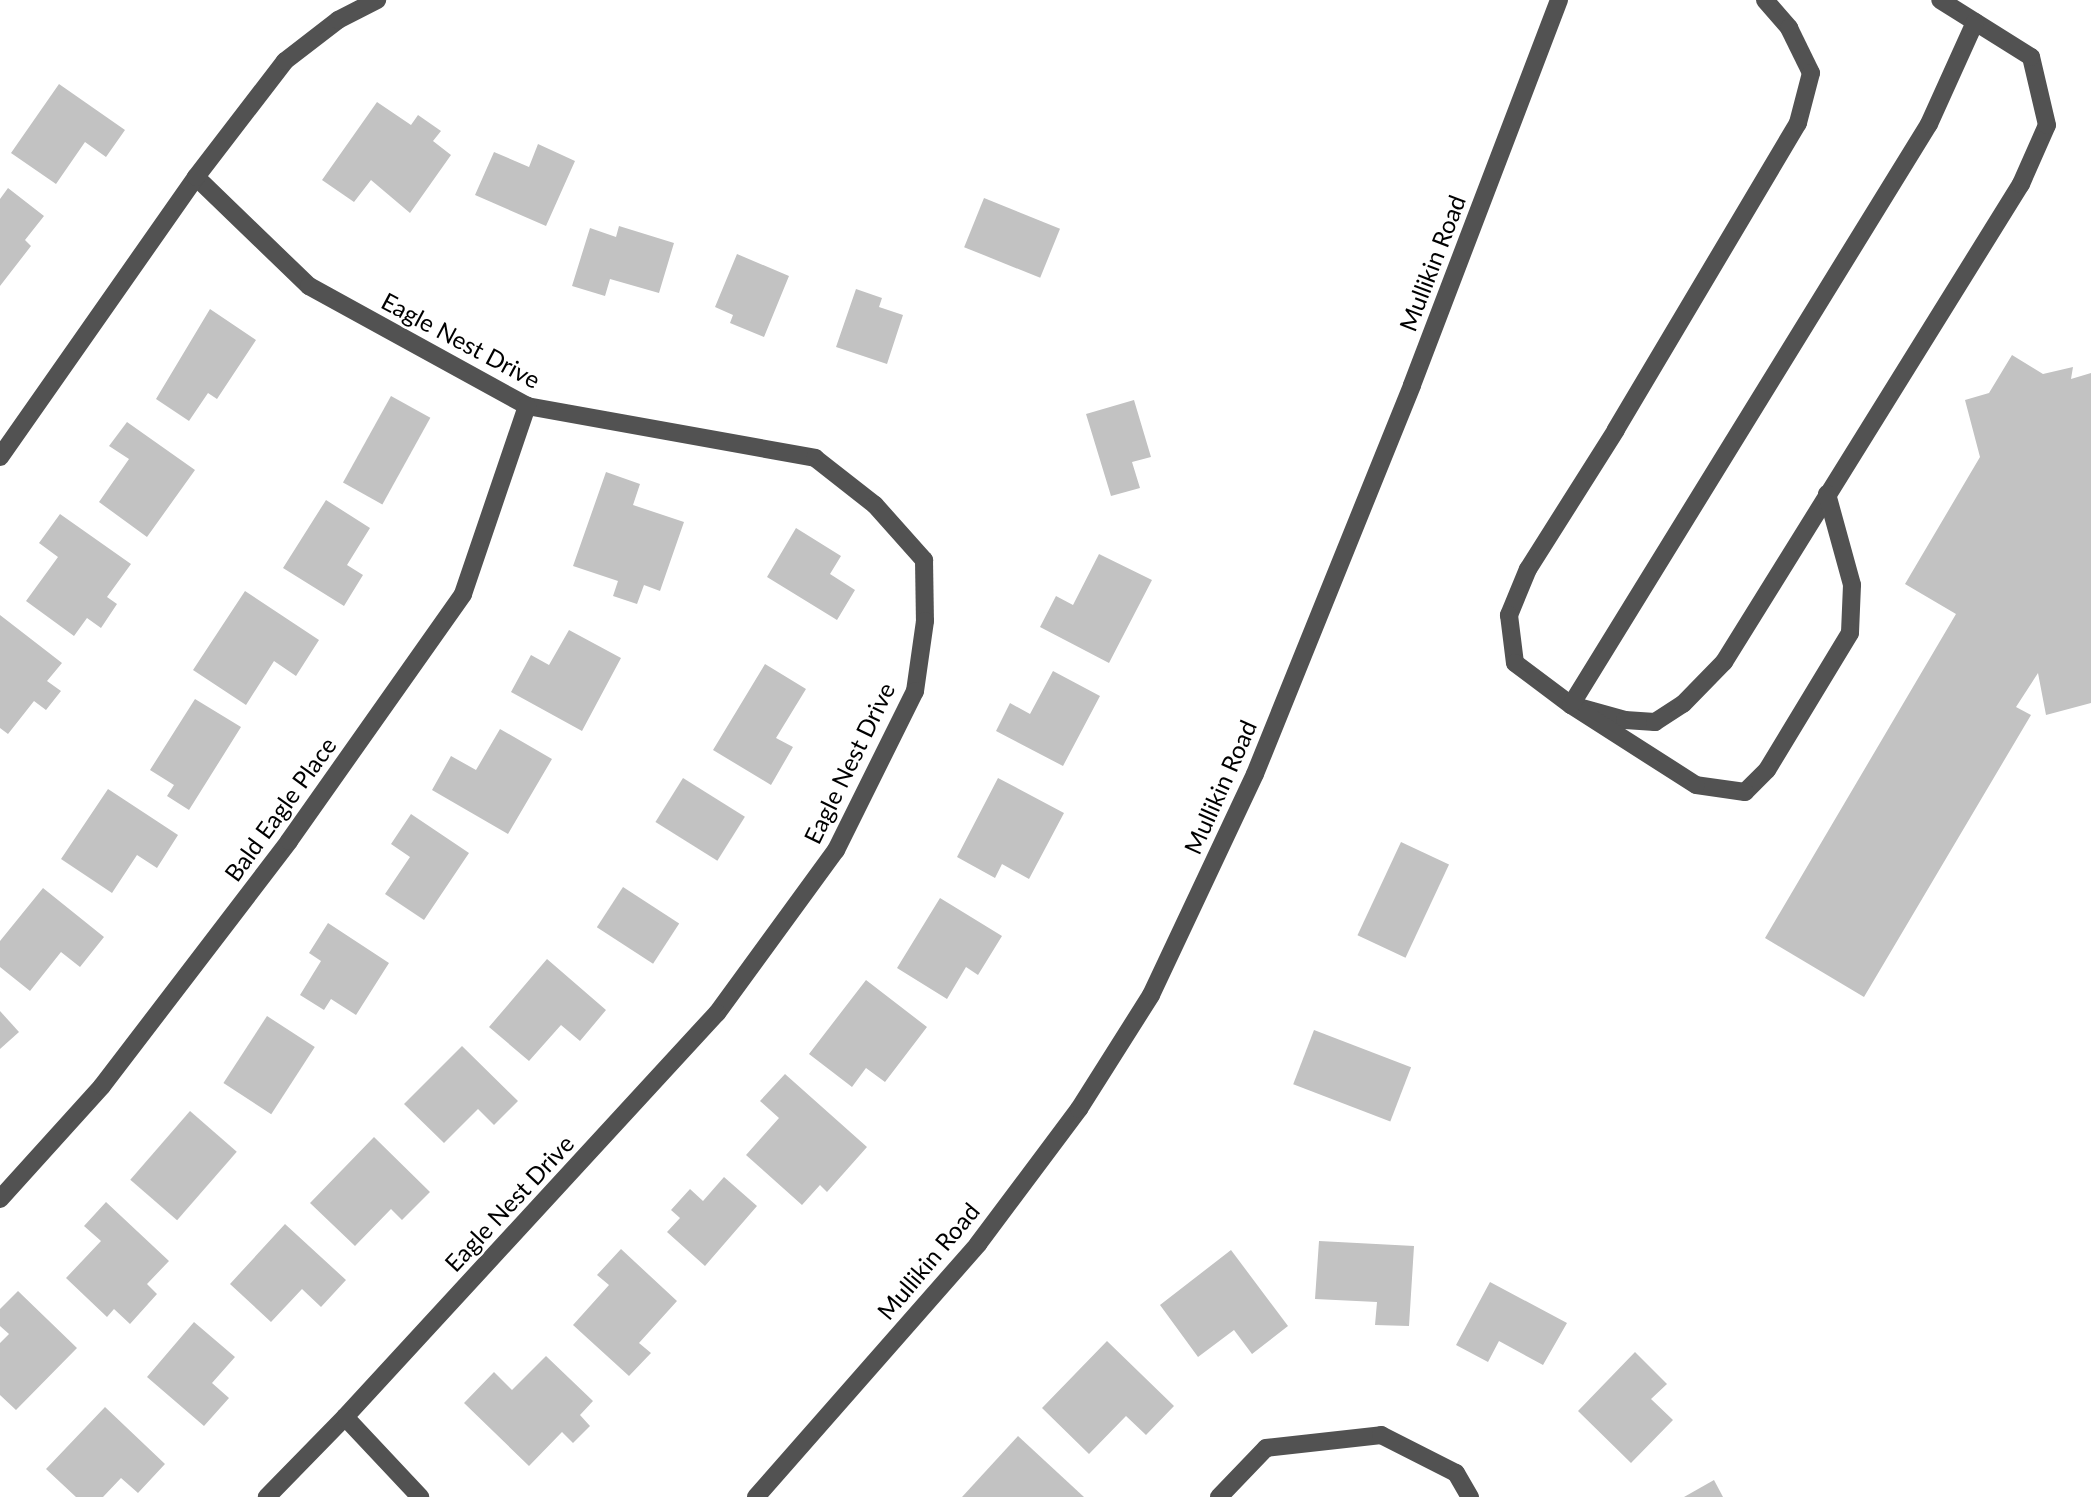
<!DOCTYPE html>
<style>
body{margin:0}
#map{position:relative;width:2091px;height:1497px;overflow:hidden;background:#fff;font-family:Lato,sans-serif}
div>[style]{position:absolute}
.building>*{inset:0;background:#c2c2c2;transform-origin:0 0}
.minor>*{height:18px;margin:-9px;padding:0 9px;transform-origin:9px;border-radius:9px;background:#525252}
span{translate:-50% -50%;white-space:nowrap;text-align:center;line-height:1.15;-webkit-text-stroke:5px #fff;paint-order:stroke}
.street-label{font-size:24px;color:#000}
</style>
<div id="map">
<div class="building">
<i style="clip-path:polygon(59px 84px,125px 130px,106px 157px,85px 142px,56px 184px,11px 153px)"></i>
<i style="clip-path:polygon(377px 102px,411px 125px,418px 115px,441px 131px,433px 141px,451px 155px,410px 213px,371px 180px,354px 202px,322px 180px)"></i>
<i style="clip-path:polygon(538px 144px,575px 161px,546px 226px,475px 195px,494px 152px,529px 167px)"></i>
<i style="clip-path:polygon(8px 188px,44px 216px,25px 240px,31px 246px,0 286px,0 199px)"></i>
<i style="left:984px;top:198px;width:82px;height:53px;rotate:22deg"></i>
<i style="clip-path:polygon(619px 226px,674px 243px,659px 293px,610px 279px,605px 296px,572px 286px,590px 228px,616px 237px)"></i>
<i style="clip-path:polygon(737px 254px,789px 276px,764px 337px,730px 323px,733px 315px,715px 307px)"></i>
<i style="clip-path:polygon(856px 289px,882px 298px,879px 307px,903px 315px,887px 364px,836px 347px)"></i>
<i style="clip-path:polygon(210px 309px,256px 340px,217px 399px,208px 393px,189px 421px,156px 399px)"></i>
<i style="clip-path:polygon(2012px 355px,2043px 374px,2073px 367px,2071px 379px,2091px 373px,2091px 703px,2046px 715px,2038px 673px,2016px 707px,2031px 715px,1864px 997px,1765px 938px,1956px 614px,1905px 584px,1980px 457px,1965px 400px,1989px 393px)"></i>
<i style="left:391px;top:396px;width:45px;height:99px;rotate:29deg"></i>
<i style="clip-path:polygon(1134px 400px,1151px 457px,1132px 462px,1140px 488px,1111px 496px,1086px 414px)"></i>
<i style="clip-path:polygon(127px 422px,195px 470px,147px 537px,99px 502px,129px 459px,109px 446px)"></i>
<i style="clip-path:polygon(606px 472px,640px 484px,633px 505px,684px 522px,660px 591px,644px 585px,637px 604px,613px 596px,618px 581px,573px 566px)"></i>
<i style="clip-path:polygon(326px 500px,370px 528px,347px 565px,363px 575px,344px 606px,283px 568px)"></i>
<i style="clip-path:polygon(60px 514px,131px 564px,107px 597px,117px 604px,101px 628px,87px 618px,74px 636px,26px 601px,58px 557px,39px 543px)"></i>
<i style="clip-path:polygon(796px 528px,841px 556px,830px 574px,855px 590px,837px 620px,767px 577px)"></i>
<i style="clip-path:polygon(1099px 554px,1152px 580px,1109px 663px,1040px 627px,1056px 596px,1073px 605px)"></i>
<i style="clip-path:polygon(245px 591px,319px 640px,296px 676px,274px 661px,246px 705px,193px 670px)"></i>
<i style="clip-path:polygon(0 615px,62px 663px,47px 681px,61px 691px,46px 710px,34px 701px,8px 734px,0 728px)"></i>
<i style="clip-path:polygon(569px 630px,621px 658px,582px 731px,511px 692px,531px 655px,549px 665px)"></i>
<i style="clip-path:polygon(765px 664px,806px 689px,776px 738px,793px 747px,771px 785px,713px 750px)"></i>
<i style="clip-path:polygon(1053px 671px,1100px 696px,1063px 766px,996px 731px,1010px 703px,1030px 714px)"></i>
<i style="clip-path:polygon(195px 699px,241px 727px,189px 810px,167px 796px,174px 785px,150px 770px)"></i>
<i style="clip-path:polygon(500px 729px,552px 759px,508px 834px,432px 790px,451px 756px,476px 770px)"></i>
<i style="left:683px;top:778px;width:73px;height:52px;rotate:32deg"></i>
<i style="clip-path:polygon(998px 778px,1064px 813px,1029px 879px,1002px 864px,995px 878px,957px 857px)"></i>
<i style="clip-path:polygon(108px 789px,178px 835px,157px 868px,137px 855px,112px 893px,61px 859px)"></i>
<i style="clip-path:polygon(411px 814px,469px 853px,424px 920px,385px 894px,410px 857px,391px 844px)"></i>
<i style="left:1401px;top:842px;width:53px;height:103px;rotate:25deg"></i>
<i style="left:623px;top:887px;width:67px;height:48px;rotate:33deg"></i>
<i style="clip-path:polygon(43px 888px,104px 937px,80px 967px,61px 952px,30px 991px,0 967px,0 941px)"></i>
<i style="clip-path:polygon(940px 898px,1002px 936px,978px 975px,966px 967px,947px 999px,897px 968px)"></i>
<i style="clip-path:polygon(328px 923px,389px 963px,356px 1015px,331px 999px,324px 1010px,300px 995px,321px 961px,309px 953px)"></i>
<i style="clip-path:polygon(547px 959px,606px 1010px,580px 1041px,561px 1025px,529px 1061px,489px 1027px)"></i>
<i style="clip-path:polygon(866px 980px,927px 1027px,885px 1082px,866px 1068px,852px 1087px,809px 1054px)"></i>
<i style="clip-path:polygon(0 1011px,19px 1032px,0 1049px)"></i>
<i style="left:267px;top:1016px;width:57px;height:80px;rotate:33deg"></i>
<i style="left:1314px;top:1030px;width:104px;height:58px;rotate:21deg"></i>
<i style="clip-path:polygon(462px 1046px,518px 1101px,494px 1125px,478px 1109px,444px 1143px,404px 1104px)"></i>
<i style="clip-path:polygon(785px 1074px,867px 1147px,827px 1192px,820px 1185px,802px 1205px,746px 1155px,779px 1118px,760px 1101px)"></i>
<i style="left:190px;top:1111px;width:62px;height:91px;rotate:41deg"></i>
<i style="clip-path:polygon(374px 1137px,430px 1192px,402px 1220px,391px 1209px,355px 1246px,310px 1203px)"></i>
<i style="clip-path:polygon(724px 1177px,757px 1206px,705px 1266px,667px 1232px,680px 1218px,671px 1210px,690px 1189px,703px 1201px)"></i>
<i style="clip-path:polygon(106px 1202px,169px 1261px,147px 1284px,157px 1294px,130px 1324px,114px 1309px,107px 1317px,66px 1278px,101px 1241px,84px 1226px)"></i>
<i style="clip-path:polygon(285px 1224px,346px 1280px,321px 1307px,302px 1289px,271px 1322px,230px 1284px)"></i>
<i style="clip-path:polygon(1319px 1241px,1414px 1246px,1409px 1326px,1375px 1325px,1377px 1302px,1315px 1299px)"></i>
<i style="clip-path:polygon(621px 1249px,677px 1301px,639px 1343px,651px 1353px,629px 1376px,573px 1325px,609px 1285px,597px 1275px)"></i>
<i style="clip-path:polygon(1231px 1250px,1288px 1326px,1252px 1354px,1234px 1330px,1198px 1357px,1160px 1305px)"></i>
<i style="clip-path:polygon(1490px 1282px,1567px 1323px,1543px 1365px,1499px 1341px,1488px 1362px,1456px 1345px)"></i>
<i style="clip-path:polygon(18px 1291px,77px 1348px,16px 1410px,0 1395px,0 1343px,9px 1334px,0 1326px,0 1309px)"></i>
<i style="clip-path:polygon(194px 1322px,235px 1357px,212px 1383px,229px 1398px,204px 1426px,147px 1377px)"></i>
<i style="clip-path:polygon(1107px 1341px,1174px 1406px,1146px 1435px,1126px 1416px,1089px 1454px,1042px 1408px)"></i>
<i style="clip-path:polygon(1635px 1352px,1667px 1384px,1651px 1399px,1673px 1420px,1631px 1463px,1578px 1411px)"></i>
<i style="clip-path:polygon(546px 1356px,593px 1401px,580px 1415px,590px 1426px,573px 1443px,562px 1432px,529px 1466px,464px 1403px,494px 1372px,512px 1390px)"></i>
<i style="clip-path:polygon(105px 1407px,165px 1464px,138px 1493px,121px 1478px,103px 1497px,76px 1497px,46px 1469px)"></i>
<i style="clip-path:polygon(1018px 1436px,1084px 1497px,962px 1497px)"></i>
<i style="clip-path:polygon(1714px 1480px,1723px 1497px,1684px 1497px)"></i>
</div>
<div class="minor">
<i style="left:1765px;top:0;width:37px;rotate:49deg"></i>
<i style="left:1789px;top:28px;width:50px;rotate:63.9deg"></i>
<i style="left:1811px;top:73px;width:52px;rotate:104.6deg"></i>
<i style="left:1798px;top:123px;width:357px;rotate:120.7deg"></i>
<i style="left:1616px;top:430px;width:165px;rotate:122.3deg"></i>
<i style="left:1528px;top:569px;width:50px;rotate:112.4deg"></i>
<i style="left:1509px;top:615px;width:48px;rotate:82.9deg"></i>
<i style="left:1515px;top:663px;width:70px;rotate:36.9deg"></i>
<i style="left:1571px;top:705px;width:56px;rotate:15.5deg"></i>
<i style="left:1625px;top:720px;width:30px;rotate:4deg"></i>
<i style="left:1655px;top:722px;width:33px;rotate:-33deg"></i>
<i style="left:1683px;top:704px;width:59px;rotate:-45.7deg"></i>
<i style="left:1724px;top:662px;width:563px;rotate:-58.15deg"></i>
<i style="left:2021px;top:184px;width:64px;rotate:-66.2deg"></i>
<i style="left:2047px;top:125px;width:70px;rotate:-103.2deg"></i>
<i style="left:2031px;top:57px;width:107px;rotate:-147.9deg"></i>
<i style="left:196px;top:177px;width:157px;rotate:44deg"></i>
<i style="left:309px;top:286px;width:249px;rotate:28.8deg"></i>
<i style="left:527px;top:406px;width:293px;rotate:10.2deg"></i>
<i style="left:815px;top:458px;width:76px;rotate:38.1deg"></i>
<i style="left:875px;top:505px;width:74px;rotate:48.3deg"></i>
<i style="left:924px;top:560px;width:61px;rotate:89.1deg"></i>
<i style="left:925px;top:621px;width:71px;rotate:98.1deg"></i>
<i style="left:915px;top:691px;width:178px;rotate:116.4deg"></i>
<i style="left:836px;top:850px;width:202px;rotate:126.1deg"></i>
<i style="left:717px;top:1013px;width:549px;rotate:132.64deg"></i>
<i style="left:345px;top:1417px;width:112px;rotate:134.3deg"></i>
<i style="left:0;top:457px;width:342px;rotate:-55deg"></i>
<i style="left:196px;top:177px;width:146px;rotate:-52.5deg"></i>
<i style="left:285px;top:61px;width:67px;rotate:-37.7deg"></i>
<i style="left:338px;top:20px;width:44px;rotate:-27.1deg"></i>
<i style="left:1827px;top:494px;width:94px;rotate:74.6deg"></i>
<i style="left:1852px;top:585px;width:48px;rotate:92.4deg"></i>
<i style="left:1850px;top:633px;width:160px;rotate:121.2deg"></i>
<i style="left:1767px;top:770px;width:31px;rotate:135deg"></i>
<i style="left:1745px;top:792px;width:49px;rotate:-171.9deg"></i>
<i style="left:1696px;top:785px;width:148px;rotate:-147.4deg"></i>
<i style="left:1571px;top:705px;width:682px;rotate:-58.36deg"></i>
<i style="left:1929px;top:124px;width:112px;rotate:-65.7deg"></i>
<i style="left:0;top:1199px;width:152px;rotate:-47.9deg"></i>
<i style="left:102px;top:1086px;width:308px;rotate:-52.6deg"></i>
<i style="left:289px;top:841px;width:302px;rotate:-54.8deg"></i>
<i style="left:463px;top:594px;width:199px;rotate:-71.2deg"></i>
<i style="left:345px;top:1417px;width:110px;rotate:46.8deg"></i>
<i style="left:756px;top:1497px;width:337px;rotate:-48.7deg"></i>
<i style="left:978px;top:1244px;width:169px;rotate:-53.2deg"></i>
<i style="left:1079px;top:1109px;width:135px;rotate:-57.7deg"></i>
<i style="left:1151px;top:995px;width:244px;rotate:-64.8deg"></i>
<i style="left:1255px;top:774px;width:419px;rotate:-68deg"></i>
<i style="left:1412px;top:385px;width:412px;rotate:-69.1deg"></i>
<i style="left:1219px;top:1497px;width:68px;rotate:-46.2deg"></i>
<i style="left:1266px;top:1448px;width:116px;rotate:-6.4deg"></i>
<i style="left:1381px;top:1435px;width:84px;rotate:26.9deg"></i>
<i style="left:1456px;top:1473px;width:28px;rotate:60deg"></i>
</div>
<div class="street-label">
<span style="left:1432px;top:263px;rotate:-69deg">Mullikin Road</span>
<span style="left:461px;top:340px;rotate:28deg">Eagle Nest Drive</span>
<span style="left:849px;top:763px;rotate:-64deg">Eagle Nest Drive</span>
<span style="left:1220px;top:787px;rotate:-66deg">Mullikin Road</span>
<span style="left:280px;top:809px;rotate:-54deg">Bald Eagle Place</span>
<span style="left:509px;top:1203px;rotate:-47deg">Eagle Nest Drive</span>
<span style="left:928px;top:1261px;rotate:-50deg">Mullikin Road</span>
</div>
</div>
